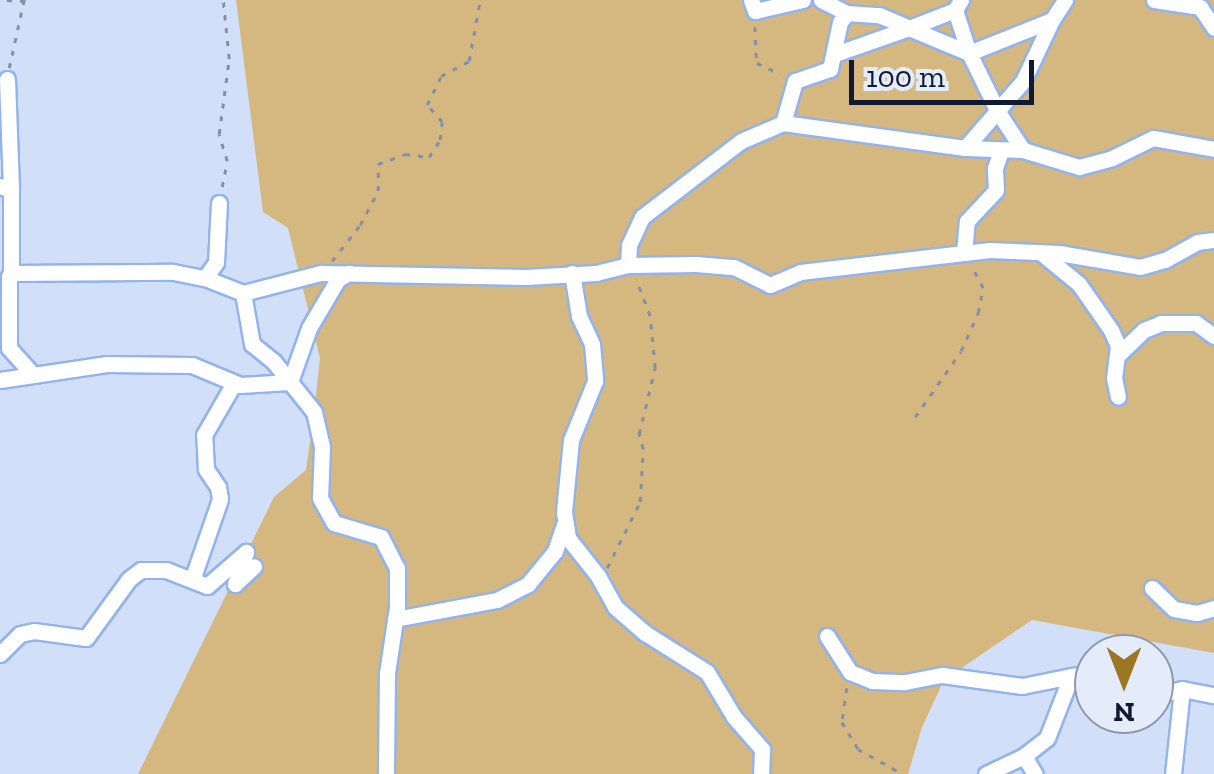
<!DOCTYPE html>
<style>
body{margin:0}
#map{position:relative;width:1214px;height:774px;overflow:hidden;background:#d2dff8;font-family:"Zilla Slab",serif}
div>[style]{position:absolute}
.green>*{inset:0;background:#d5b780}
.path>*{height:2.5px;margin-top:-1.25px;transform-origin:0;background:repeating-linear-gradient(90deg,#8490a8 0 5px,transparent 0 13px)}
.roads{filter:drop-shadow(2px 0 #92b3ed) drop-shadow(-2px 0 #92b3ed) drop-shadow(0 2px #92b3ed) drop-shadow(0 -2px #92b3ed)}
.minor>*{height:15px;margin:-7.5px;padding:0 7.5px;transform-origin:7.5px;border-radius:7.5px;background:#fff}
span{translate:-50% -50%;white-space:nowrap;text-align:center;line-height:1.15;-webkit-text-stroke:8px #e5ecf9;paint-order:stroke}
.north{position:absolute;left:1074px;top:634px;width:100px;height:100px;box-sizing:border-box;background:#e5ecf9;border:2px solid #8f98a9;border-radius:50%;rotate:180deg;font-size:28px;font-weight:700;line-height:40px;text-align:center;color:#0f1a30}
.north::after{content:'';display:block;margin:auto;width:35px;height:45px;background:#9d7623;clip-path:polygon(50% 0,100% 100%,50% 72%,0 100%)}
.scale{position:absolute;left:849px;top:60px;width:185px;height:45px;box-sizing:border-box;border:5px solid #0f1a30;border-top:0;padding-left:12px;font-size:30px;line-height:35px;white-space:nowrap;color:#0f1a30;-webkit-text-stroke:8px #e5ecf9;paint-order:stroke}
</style>
<div id="map">
<div class="green">
<i style="clip-path:polygon(236px 0,1214px 0,1214px 653px,1032px 620px,944px 680px,922px 727px,908px 774px,138px 774px,274px 497px,306px 470px,314px 412px,320px 358px,288px 228px,263px 212px)"></i>
</div>
<div class="path">
<i style="left:7px;top:0;width:16px;rotate:4deg"></i>
<i style="left:755px;top:27px;width:36px;rotate:87deg"></i>
<i style="left:757px;top:63px;width:26px;rotate:25deg"></i>
<i style="left:9px;top:68px;width:70px;rotate:-77.6deg"></i>
<i style="left:222px;top:187px;width:26px;rotate:-79deg"></i>
<i style="left:227px;top:161px;width:28px;rotate:-107deg"></i>
<i style="left:219px;top:134px;width:76px;rotate:-82.4deg"></i>
<i style="left:229px;top:59px;width:59px;rotate:-95.8deg"></i>
<i style="left:332px;top:261px;width:46px;rotate:-52.1deg"></i>
<i style="left:360px;top:225px;width:38px;rotate:-62deg"></i>
<i style="left:378px;top:191px;width:27px;rotate:-90deg"></i>
<i style="left:378px;top:164px;width:29px;rotate:-20deg"></i>
<i style="left:405px;top:154px;width:24px;rotate:7deg"></i>
<i style="left:429px;top:157px;width:20px;rotate:-57deg"></i>
<i style="left:440px;top:140px;width:18px;rotate:-84deg"></i>
<i style="left:442px;top:122px;width:23px;rotate:-131deg"></i>
<i style="left:427px;top:105px;width:32px;rotate:-64deg"></i>
<i style="left:441px;top:76px;width:32px;rotate:-28deg"></i>
<i style="left:469px;top:61px;width:62px;rotate:-79.8deg"></i>
<i style="left:915px;top:417px;width:80px;rotate:-55.1deg"></i>
<i style="left:961px;top:351px;width:42px;rotate:-65.9deg"></i>
<i style="left:978px;top:313px;width:25px;rotate:-79deg"></i>
<i style="left:983px;top:288px;width:24px;rotate:-118deg"></i>
<i style="left:607px;top:568px;width:74px;rotate:-63.4deg"></i>
<i style="left:640px;top:502px;width:53px;rotate:-86.8deg"></i>
<i style="left:643px;top:449px;width:16px;rotate:-105deg"></i>
<i style="left:639px;top:434px;width:68px;rotate:-76.4deg"></i>
<i style="left:655px;top:368px;width:52px;rotate:-95.5deg"></i>
<i style="left:650px;top:316px;width:39px;rotate:-111deg"></i>
<i style="left:847px;top:688px;width:34px;rotate:98deg"></i>
<i style="left:842px;top:722px;width:31px;rotate:59deg"></i>
<i style="left:858px;top:749px;width:51px;rotate:29.1deg"></i>
</div>
<div class="roads">
<div class="minor">
<i style="left:751px;top:0;width:12px;rotate:70deg"></i>
<i style="left:755px;top:11px;width:49px;rotate:-12.9deg"></i>
<i style="left:821px;top:0;width:29px;rotate:27deg"></i>
<i style="left:847px;top:13px;width:32px;rotate:4deg"></i>
<i style="left:879px;top:15px;width:33px;rotate:23deg"></i>
<i style="left:909px;top:28px;width:49px;rotate:-21.4deg"></i>
<i style="left:961px;top:0;width:12px;rotate:121deg"></i>
<i style="left:955px;top:10px;width:45px;rotate:72deg"></i>
<i style="left:969px;top:53px;width:66px;rotate:63.8deg"></i>
<i style="left:998px;top:112px;width:45px;rotate:56.7deg"></i>
<i style="left:1154px;top:0;width:47px;rotate:8.7deg"></i>
<i style="left:1200px;top:7px;width:25px;rotate:56deg"></i>
<i style="left:835px;top:54px;width:78px;rotate:-19.4deg"></i>
<i style="left:909px;top:28px;width:65px;rotate:22.6deg"></i>
<i style="left:969px;top:53px;width:89px;rotate:-21.7deg"></i>
<i style="left:1052px;top:20px;width:24px;rotate:-57deg"></i>
<i style="left:7px;top:79px;width:111px;rotate:87.9deg"></i>
<i style="left:783px;top:123px;width:184px;rotate:7.8deg"></i>
<i style="left:965px;top:148px;width:58px;rotate:2deg"></i>
<i style="left:1023px;top:150px;width:59px;rotate:16.9deg"></i>
<i style="left:1079px;top:167px;width:34px;rotate:-15deg"></i>
<i style="left:1112px;top:158px;width:46px;rotate:-26deg"></i>
<i style="left:1153px;top:138px;width:62px;rotate:10.2deg"></i>
<i style="left:965px;top:148px;width:89px;rotate:-49.1deg"></i>
<i style="left:1023px;top:81px;width:68px;rotate:-64.6deg"></i>
<i style="left:0;top:186px;width:12px;rotate:20deg"></i>
<i style="left:11px;top:190px;width:83px;rotate:90deg"></i>
<i style="left:11px;top:273px;width:162px;rotate:-0.4deg"></i>
<i style="left:173px;top:272px;width:33px;rotate:11deg"></i>
<i style="left:205px;top:278px;width:41px;rotate:21.5deg"></i>
<i style="left:243px;top:293px;width:81px;rotate:-14.4deg"></i>
<i style="left:321px;top:273px;width:205px;rotate:1.1deg"></i>
<i style="left:526px;top:277px;width:70px;rotate:-3.3deg"></i>
<i style="left:596px;top:273px;width:33px;rotate:-14deg"></i>
<i style="left:628px;top:265px;width:68px;rotate:-0.8deg"></i>
<i style="left:696px;top:264px;width:38px;rotate:5deg"></i>
<i style="left:734px;top:267px;width:40px;rotate:26.6deg"></i>
<i style="left:770px;top:285px;width:33px;rotate:-23deg"></i>
<i style="left:800px;top:272px;width:191px;rotate:-6.6deg"></i>
<i style="left:990px;top:250px;width:69px;rotate:2.5deg"></i>
<i style="left:1059px;top:253px;width:82px;rotate:9.8deg"></i>
<i style="left:1140px;top:267px;width:26px;rotate:-16deg"></i>
<i style="left:1165px;top:260px;width:37px;rotate:-29deg"></i>
<i style="left:1197px;top:242px;width:17px;rotate:-7deg"></i>
<i style="left:1040px;top:252px;width:50px;rotate:39.4deg"></i>
<i style="left:1079px;top:284px;width:56px;rotate:55.2deg"></i>
<i style="left:1111px;top:330px;width:17px;rotate:66deg"></i>
<i style="left:1118px;top:346px;width:32px;rotate:97deg"></i>
<i style="left:1114px;top:378px;width:19px;rotate:78deg"></i>
<i style="left:964px;top:253px;width:32px;rotate:-85deg"></i>
<i style="left:967px;top:221px;width:42px;rotate:-46.9deg"></i>
<i style="left:996px;top:190px;width:22px;rotate:-93deg"></i>
<i style="left:995px;top:168px;width:18px;rotate:-71deg"></i>
<i style="left:628px;top:265px;width:20px;rotate:-87deg"></i>
<i style="left:629px;top:245px;width:31px;rotate:-65deg"></i>
<i style="left:642px;top:217px;width:125px;rotate:-37.5deg"></i>
<i style="left:741px;top:141px;width:46px;rotate:-23.2deg"></i>
<i style="left:783px;top:123px;width:44px;rotate:-74.1deg"></i>
<i style="left:795px;top:81px;width:37px;rotate:-19deg"></i>
<i style="left:830px;top:69px;width:48px;rotate:-78deg"></i>
<i style="left:840px;top:22px;width:11px;rotate:-52deg"></i>
<i style="left:572px;top:273px;width:44px;rotate:80.8deg"></i>
<i style="left:579px;top:316px;width:31px;rotate:65deg"></i>
<i style="left:592px;top:344px;width:37px;rotate:85deg"></i>
<i style="left:595px;top:381px;width:64px;rotate:112.1deg"></i>
<i style="left:571px;top:440px;width:72px;rotate:95.6deg"></i>
<i style="left:564px;top:512px;width:26px;rotate:81deg"></i>
<i style="left:568px;top:538px;width:48px;rotate:51.7deg"></i>
<i style="left:598px;top:576px;width:35px;rotate:61deg"></i>
<i style="left:615px;top:607px;width:40px;rotate:41deg"></i>
<i style="left:645px;top:633px;width:73px;rotate:32.2deg"></i>
<i style="left:707px;top:672px;width:52px;rotate:59deg"></i>
<i style="left:734px;top:717px;width:43px;rotate:48.8deg"></i>
<i style="left:762px;top:749px;width:25px;rotate:92deg"></i>
<i style="left:9px;top:276px;width:72px;rotate:90deg"></i>
<i style="left:9px;top:348px;width:36px;rotate:48deg"></i>
<i style="left:205px;top:278px;width:19px;rotate:-55deg"></i>
<i style="left:216px;top:262px;width:59px;rotate:-87.1deg"></i>
<i style="left:243px;top:293px;width:52px;rotate:80deg"></i>
<i style="left:252px;top:344px;width:28px;rotate:39deg"></i>
<i style="left:274px;top:362px;width:64px;rotate:51.3deg"></i>
<i style="left:314px;top:412px;width:36px;rotate:77deg"></i>
<i style="left:322px;top:447px;width:51px;rotate:92.2deg"></i>
<i style="left:320px;top:498px;width:29px;rotate:61deg"></i>
<i style="left:334px;top:523px;width:49px;rotate:16.6deg"></i>
<i style="left:381px;top:537px;width:35px;rotate:63deg"></i>
<i style="left:397px;top:568px;width:39px;rotate:90deg"></i>
<i style="left:397px;top:607px;width:67px;rotate:98.6deg"></i>
<i style="left:387px;top:673px;width:101px;rotate:90.6deg"></i>
<i style="left:1119px;top:354px;width:35px;rotate:-44deg"></i>
<i style="left:1144px;top:330px;width:18px;rotate:-22deg"></i>
<i style="left:1161px;top:323px;width:35px"></i>
<i style="left:1196px;top:323px;width:22px;rotate:36deg"></i>
<i style="left:0;top:380px;width:108px;rotate:-8.5deg"></i>
<i style="left:107px;top:364px;width:85px;rotate:0.7deg"></i>
<i style="left:192px;top:365px;width:52px;rotate:22.6deg"></i>
<i style="left:240px;top:385px;width:50px;rotate:-3.4deg"></i>
<i style="left:290px;top:382px;width:57px;rotate:-70.6deg"></i>
<i style="left:309px;top:328px;width:57px;rotate:-59.4deg"></i>
<i style="left:338px;top:279px;width:13px;rotate:-29deg"></i>
<i style="left:192px;top:580px;width:86px;rotate:-70.9deg"></i>
<i style="left:220px;top:499px;width:12px;rotate:-99deg"></i>
<i style="left:218px;top:487px;width:22px;rotate:-124deg"></i>
<i style="left:206px;top:469px;width:34px;rotate:-93deg"></i>
<i style="left:204px;top:435px;width:60px;rotate:-60deg"></i>
<i style="left:1152px;top:588px;width:30px;rotate:44deg"></i>
<i style="left:1174px;top:609px;width:23px;rotate:10deg"></i>
<i style="left:1197px;top:613px;width:18px;rotate:-16deg"></i>
<i style="left:395px;top:619px;width:104px;rotate:-10.6deg"></i>
<i style="left:497px;top:600px;width:35px;rotate:-27deg"></i>
<i style="left:528px;top:584px;width:43px;rotate:-50.7deg"></i>
<i style="left:555px;top:551px;width:28px;rotate:-71deg"></i>
<i style="left:827px;top:636px;width:43px;rotate:57.4deg"></i>
<i style="left:850px;top:672px;width:24px;rotate:22deg"></i>
<i style="left:872px;top:681px;width:33px;rotate:2deg"></i>
<i style="left:905px;top:682px;width:38px;rotate:-11deg"></i>
<i style="left:942px;top:675px;width:81px;rotate:7.8deg"></i>
<i style="left:1022px;top:686px;width:50px;rotate:-11.5deg"></i>
<i style="left:0;top:654px;width:28px;rotate:-45deg"></i>
<i style="left:20px;top:634px;width:14px;rotate:-12deg"></i>
<i style="left:34px;top:631px;width:52px;rotate:7.7deg"></i>
<i style="left:86px;top:638px;width:73px;rotate:-53.9deg"></i>
<i style="left:129px;top:579px;width:15px;rotate:-37deg"></i>
<i style="left:141px;top:570px;width:25px"></i>
<i style="left:166px;top:570px;width:44px;rotate:21.3deg"></i>
<i style="left:207px;top:586px;width:52px;rotate:-41.1deg"></i>
<i style="left:246px;top:552px;width:34px;rotate:109deg"></i>
<i style="left:235px;top:584px;width:26px;rotate:-43deg"></i>
<i style="left:1154px;top:696px;width:29px;rotate:-14deg"></i>
<i style="left:1182px;top:689px;width:33px;rotate:11deg"></i>
<i style="left:1024px;top:756px;width:21px;rotate:59deg"></i>
<i style="left:986px;top:774px;width:42px;rotate:-25.3deg"></i>
<i style="left:1024px;top:756px;width:29px;rotate:-38deg"></i>
<i style="left:1047px;top:738px;width:66px;rotate:-68.8deg"></i>
<i style="left:1071px;top:676px;width:17px;rotate:-7deg"></i>
<i style="left:1088px;top:674px;width:7px;rotate:34deg"></i>
<i style="left:1173px;top:774px;width:85px;rotate:-84deg"></i>
</div>
</div>
<div class="north">N</div>
<div class="scale">100 m</div>
</div>
